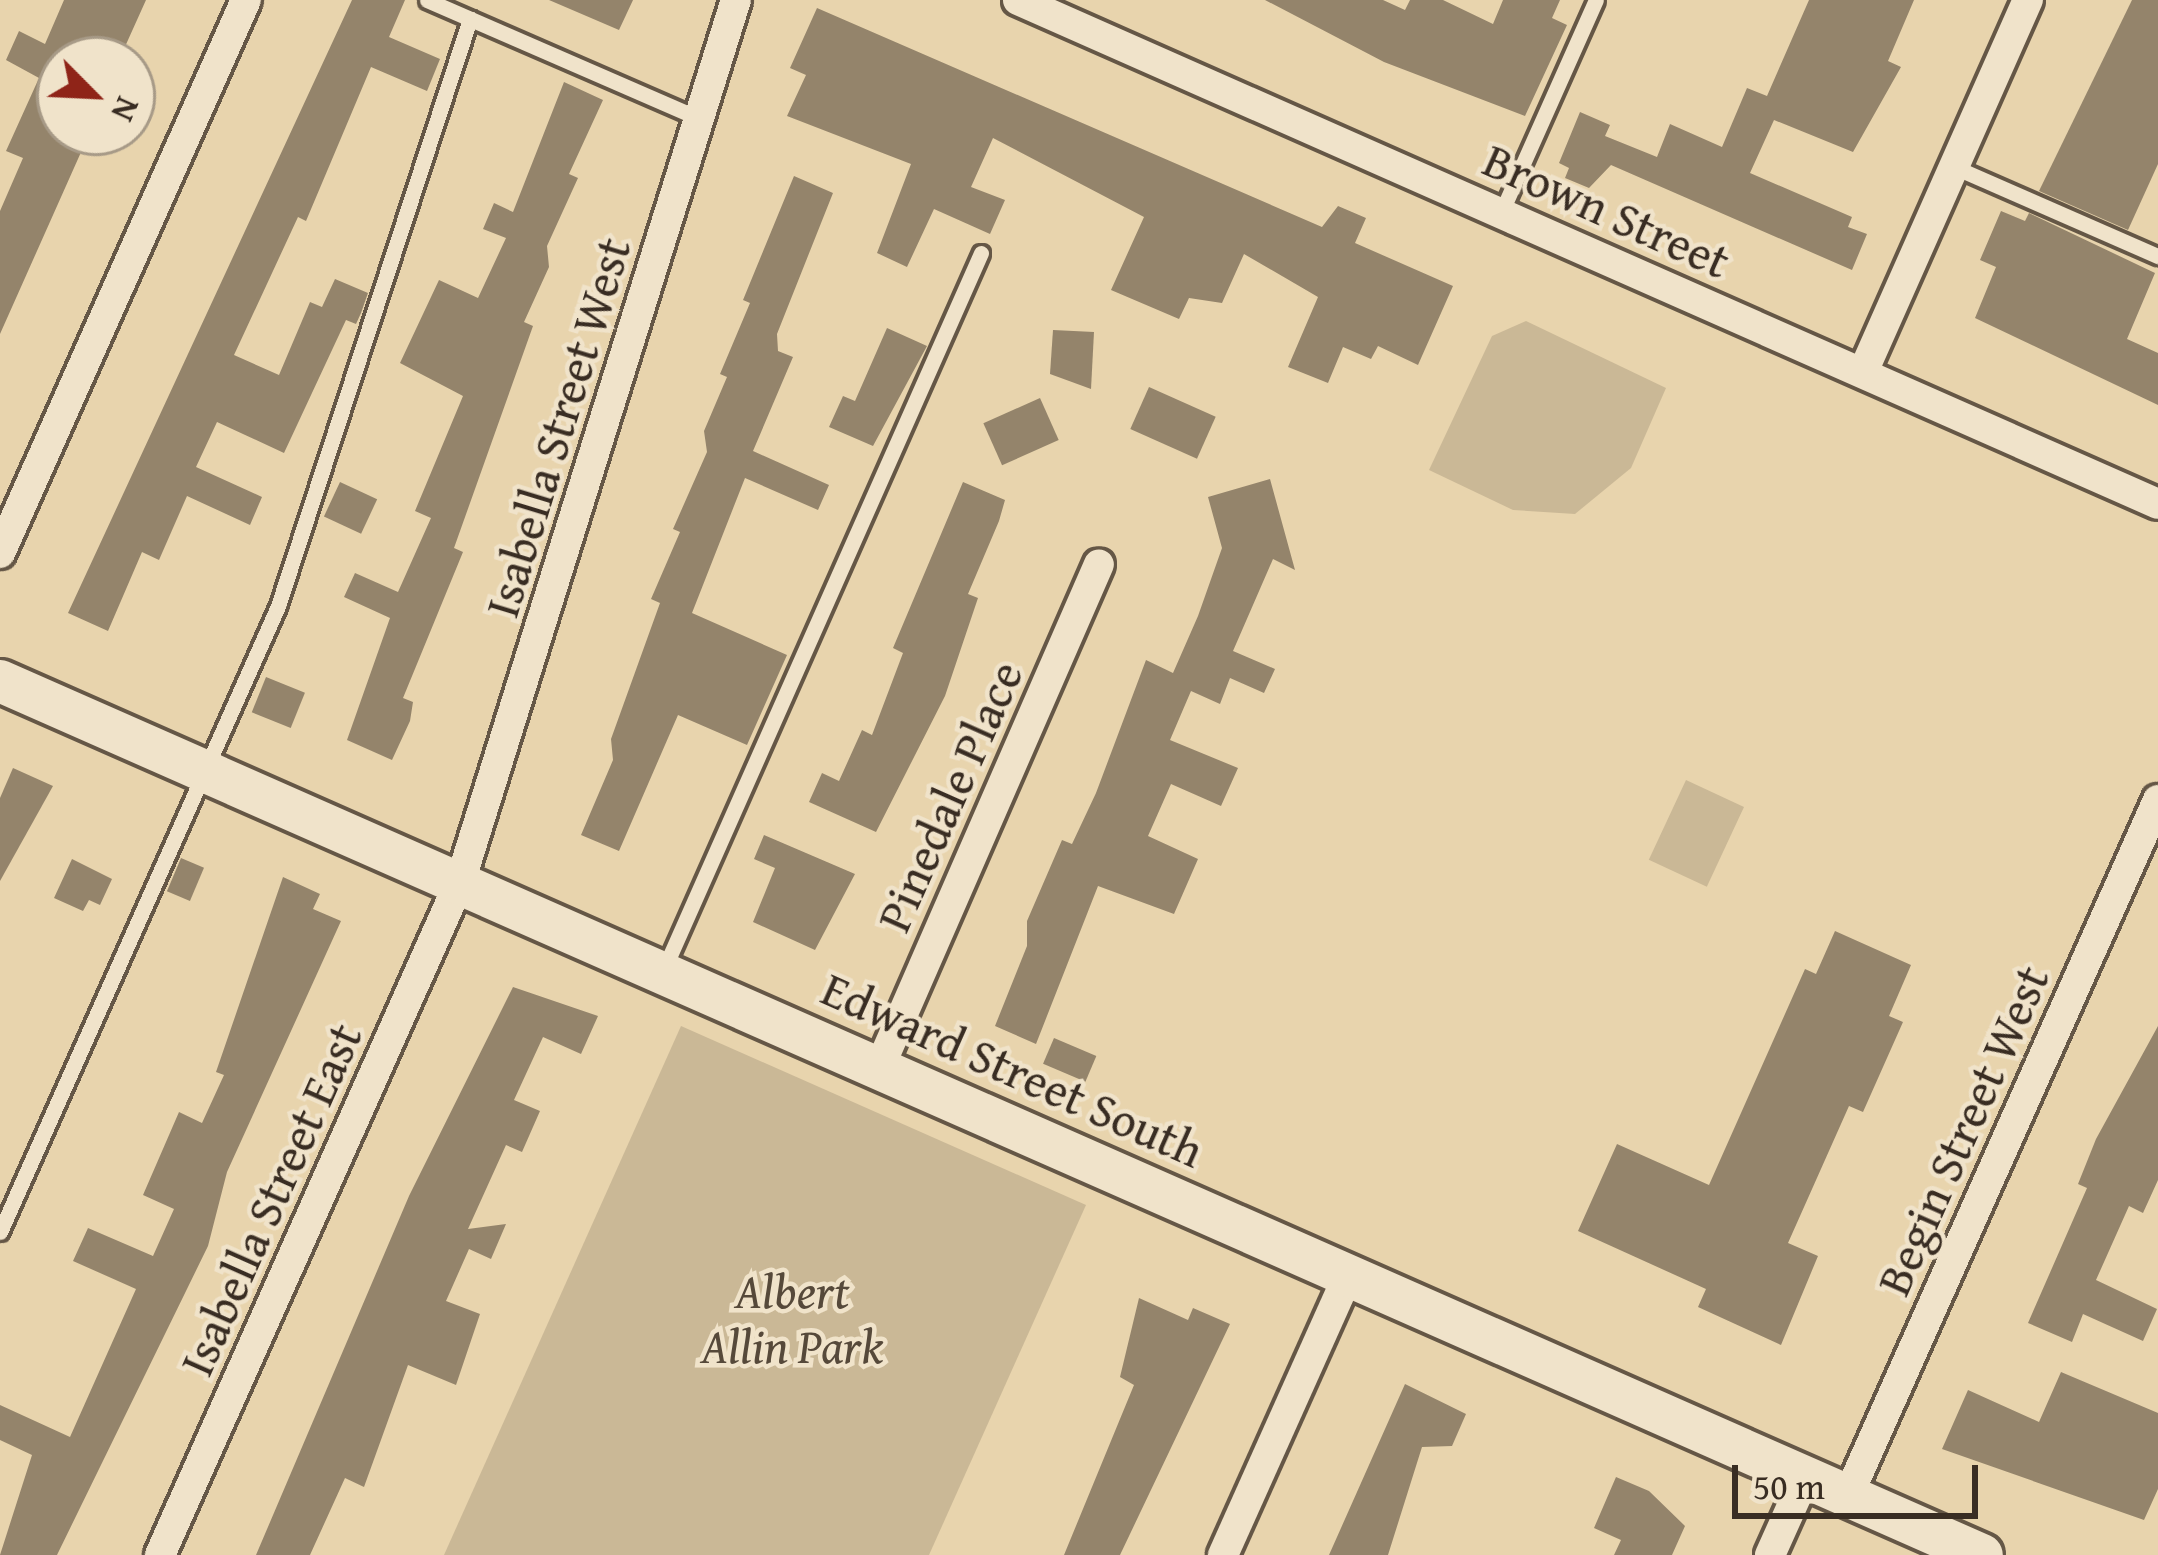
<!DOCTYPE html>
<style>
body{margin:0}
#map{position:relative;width:2158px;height:1555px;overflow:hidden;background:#e8d4ad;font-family:"Gentium Book Plus",serif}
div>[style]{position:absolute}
.green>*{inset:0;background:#cab896;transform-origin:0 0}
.building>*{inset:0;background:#94846b;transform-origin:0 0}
.roads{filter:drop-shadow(3px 0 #655746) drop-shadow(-3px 0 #655746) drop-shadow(0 3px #655746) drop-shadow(0 -3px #655746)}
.service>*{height:15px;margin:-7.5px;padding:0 7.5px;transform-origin:7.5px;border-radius:7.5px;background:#f0e3ca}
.minor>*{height:30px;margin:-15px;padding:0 15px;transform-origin:15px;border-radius:15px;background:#f0e3ca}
.secondary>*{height:42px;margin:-21px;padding:0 21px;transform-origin:21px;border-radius:21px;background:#f0e3ca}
span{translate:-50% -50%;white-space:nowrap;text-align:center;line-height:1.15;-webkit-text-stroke:9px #f0e3ca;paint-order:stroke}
.street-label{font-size:48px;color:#392d23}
.park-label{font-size:48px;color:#56493a;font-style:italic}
.north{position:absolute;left:36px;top:36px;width:120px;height:120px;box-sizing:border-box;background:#f0e3ca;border:3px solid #a79a87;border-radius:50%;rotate:114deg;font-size:33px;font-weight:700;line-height:48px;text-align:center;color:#392d23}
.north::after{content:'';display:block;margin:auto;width:42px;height:54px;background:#8f2418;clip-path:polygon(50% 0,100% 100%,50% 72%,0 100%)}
.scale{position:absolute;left:1732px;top:1465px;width:246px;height:54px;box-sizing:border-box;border:6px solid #392d23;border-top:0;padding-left:15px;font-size:36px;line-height:42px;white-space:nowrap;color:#392d23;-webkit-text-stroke:9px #f0e3ca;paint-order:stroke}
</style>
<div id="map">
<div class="green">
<i style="clip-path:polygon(1526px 321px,1666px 388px,1631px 468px,1575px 514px,1513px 510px,1429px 470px,1492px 336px)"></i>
<i style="left:1686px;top:780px;width:64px;height:88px;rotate:25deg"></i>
<i style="clip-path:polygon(681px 1026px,1086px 1205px,929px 1555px,444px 1555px)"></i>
</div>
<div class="building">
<i style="clip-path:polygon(64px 0,146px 0,119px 60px,60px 60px,60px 132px,90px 132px,0 334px,0 211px,23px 158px,6px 151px,39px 78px,6px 60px,19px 31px,45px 44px)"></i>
<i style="clip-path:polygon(352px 0,405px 0,389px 37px,440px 59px,427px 91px,371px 67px,306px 221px,298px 217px,234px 355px,279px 375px,310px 302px,322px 307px,335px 279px,368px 293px,361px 313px,356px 324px,346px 320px,284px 453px,217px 422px,196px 467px,262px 497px,250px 525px,187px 496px,159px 560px,142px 552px,108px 631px,68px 613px)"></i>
<i style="clip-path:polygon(549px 0,633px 0,619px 30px)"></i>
<i style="clip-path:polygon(1265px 0,1383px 0,1405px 10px,1410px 0,1443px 0,1493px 24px,1503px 0,1560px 0,1552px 18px,1567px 25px,1525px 116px,1384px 62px)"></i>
<i style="clip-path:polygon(1809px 0,1914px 0,1888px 61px,1901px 67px,1853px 152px,1774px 120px,1750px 173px,1852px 217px,1848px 227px,1867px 234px,1852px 270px,1611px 165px,1589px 188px,1565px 178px,1569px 168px,1559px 163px,1580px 112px,1610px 125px,1605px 136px,1657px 157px,1670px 124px,1722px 147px,1747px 88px,1767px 96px)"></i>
<i style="clip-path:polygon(2132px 0,2158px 0,2158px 164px,2128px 230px,2039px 191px)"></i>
<i style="clip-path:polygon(817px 8px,1322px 227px,1338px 206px,1366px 218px,1355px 243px,1453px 286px,1418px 365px,1378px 346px,1371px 359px,1343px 347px,1328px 383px,1288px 367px,1318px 297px,1244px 254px,1222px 303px,1189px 298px,1179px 319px,1111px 290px,1144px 217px,993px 138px,971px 187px,1005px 200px,990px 234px,934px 209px,907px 267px,877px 253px,911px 164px,787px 116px,806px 75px,790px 68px)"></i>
<i style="clip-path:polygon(564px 82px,603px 100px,569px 174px,578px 178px,547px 246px,549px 267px,524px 322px,533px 326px,454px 548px,463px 552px,403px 698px,413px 702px,410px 721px,392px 760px,347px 740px,390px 618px,344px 597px,355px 573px,398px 592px,431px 518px,415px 511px,463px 396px,400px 363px,439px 280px,478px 298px,506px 238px,483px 229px,494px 203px,513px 212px)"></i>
<i style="clip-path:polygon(794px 176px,833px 193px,777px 334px,778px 351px,793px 357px,753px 451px,829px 485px,818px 510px,745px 478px,692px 613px,787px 655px,747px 745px,678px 715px,619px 851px,581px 835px,613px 760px,611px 739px,660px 603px,651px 599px,680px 532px,673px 529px,707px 452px,704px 431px,727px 377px,720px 374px,750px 303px,743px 300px)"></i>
<i style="clip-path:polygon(2001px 211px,2025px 221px,2029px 213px,2155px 273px,2127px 339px,2158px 353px,2158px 405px,1975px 318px,1996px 267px,1980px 260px)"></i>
<i style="clip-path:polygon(887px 328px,927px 346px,873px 446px,829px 427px,843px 396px,855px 401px)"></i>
<i style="clip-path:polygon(1053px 330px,1094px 332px,1091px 389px,1050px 374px)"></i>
<i style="left:1149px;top:387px;width:73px;height:46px;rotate:24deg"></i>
<i style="left:1040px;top:398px;width:46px;height:62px;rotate:66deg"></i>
<i style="clip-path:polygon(1270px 479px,1295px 570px,1273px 559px,1233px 651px,1275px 669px,1264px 693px,1230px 678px,1220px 704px,1191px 691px,1170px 740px,1238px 768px,1221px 806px,1171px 784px,1148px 836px,1198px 859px,1174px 914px,1098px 886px,1036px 1044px,995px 1026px,1027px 946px,1027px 921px,1062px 840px,1072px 844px,1096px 793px,1146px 660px,1173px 673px,1198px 616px,1222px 548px,1208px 497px)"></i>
<i style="left:340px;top:482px;width:41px;height:38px;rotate:25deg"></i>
<i style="clip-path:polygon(963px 482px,1005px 500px,999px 521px,968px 594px,978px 598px,945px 696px,876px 832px,809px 802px,822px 773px,839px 781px,862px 730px,872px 735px,903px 653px,893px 648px)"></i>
<i style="left:266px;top:677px;width:42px;height:38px;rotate:22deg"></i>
<i style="clip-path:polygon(13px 768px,53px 786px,0 881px,0 798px)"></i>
<i style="clip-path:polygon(764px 835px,855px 874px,815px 950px,753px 922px,775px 868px,754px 859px)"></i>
<i style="left:181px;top:858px;width:25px;height:36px;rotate:23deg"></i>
<i style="clip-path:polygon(72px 859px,112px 879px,100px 905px,89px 900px,83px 911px,54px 898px)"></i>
<i style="clip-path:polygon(283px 877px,320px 894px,313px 909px,341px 921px,227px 1172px,208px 1246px,57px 1555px,0 1555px,32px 1455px,0 1440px,0 1405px,70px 1437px,136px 1289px,73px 1261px,88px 1228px,153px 1256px,174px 1209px,143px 1195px,179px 1112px,202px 1123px,224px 1075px,216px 1072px)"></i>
<i style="clip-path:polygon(1835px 931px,1911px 965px,1889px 1016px,1903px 1022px,1863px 1112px,1849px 1106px,1788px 1243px,1818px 1256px,1781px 1345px,1698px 1307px,1706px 1289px,1578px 1231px,1617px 1144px,1709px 1185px,1805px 969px,1816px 974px)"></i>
<i style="clip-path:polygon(513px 987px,598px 1016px,581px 1054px,543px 1037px,514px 1100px,540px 1111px,522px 1152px,506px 1145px,468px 1229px,506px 1224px,491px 1259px,469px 1249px,446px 1301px,480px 1314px,456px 1385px,408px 1365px,364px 1487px,345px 1478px,310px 1555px,256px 1555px,409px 1196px)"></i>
<i style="clip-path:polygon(2158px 1026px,2158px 1180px,2143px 1213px,2129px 1206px,2096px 1280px,2157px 1309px,2143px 1341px,2083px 1314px,2072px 1342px,2028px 1323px,2087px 1188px,2078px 1184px,2096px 1139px)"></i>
<i style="left:1054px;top:1038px;width:46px;height:28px;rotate:23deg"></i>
<i style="clip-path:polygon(1139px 1298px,1188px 1320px,1193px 1308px,1230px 1324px,1120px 1555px,1064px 1555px,1134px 1385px,1120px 1377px)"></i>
<i style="clip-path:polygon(2061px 1372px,2158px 1413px,2158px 1489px,2144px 1520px,1942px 1449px,1968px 1390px,2039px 1422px)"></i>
<i style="clip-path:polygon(1405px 1384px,1466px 1414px,1452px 1446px,1422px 1447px,1388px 1555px,1329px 1555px)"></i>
<i style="clip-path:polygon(1616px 1477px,1649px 1491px,1685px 1526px,1672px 1555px,1614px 1555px,1621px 1540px,1594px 1528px)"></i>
</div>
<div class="roads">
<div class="service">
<i style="left:427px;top:0;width:296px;rotate:23.5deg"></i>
<i style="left:1954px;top:167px;width:223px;rotate:23.6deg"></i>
<i style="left:1501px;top:213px;width:233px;rotate:-66deg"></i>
<i style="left:664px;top:969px;width:783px;rotate:-66.12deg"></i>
<i style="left:0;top:1232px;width:685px;rotate:-66.05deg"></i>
<i style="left:278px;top:606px;width:618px;rotate:-71.89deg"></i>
</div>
<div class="minor">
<i style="left:1018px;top:0;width:1246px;rotate:23.85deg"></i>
<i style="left:1863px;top:372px;width:407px;rotate:-66.1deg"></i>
<i style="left:0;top:553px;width:605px;rotate:-66.02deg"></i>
<i style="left:881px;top:1064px;width:545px;rotate:-66.44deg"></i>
<i style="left:1848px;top:1496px;width:762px;rotate:-65.99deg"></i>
<i style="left:160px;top:1555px;width:740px;rotate:-66deg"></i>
<i style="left:461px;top:879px;width:921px;rotate:-72.63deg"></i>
<i style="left:1223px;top:1555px;width:307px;rotate:-65.9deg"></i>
<i style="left:1770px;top:1555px;width:85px;rotate:-65.8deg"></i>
</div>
<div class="secondary">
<i style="left:0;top:681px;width:2166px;rotate:23.8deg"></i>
</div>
</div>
<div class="street-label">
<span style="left:1607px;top:210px;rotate:24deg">Brown Street</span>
<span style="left:557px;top:427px;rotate:-73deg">Isabella Street West</span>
<span style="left:949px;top:796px;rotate:-66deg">Pinedale Place</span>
<span style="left:1013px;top:1069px;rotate:24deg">Edward Street South</span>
<span style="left:1962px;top:1130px;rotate:-66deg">Begin Street West</span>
<span style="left:270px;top:1199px;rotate:-66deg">Isabella Street East</span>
</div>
<div class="park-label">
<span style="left:792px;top:1318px">Albert<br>Allin Park</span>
</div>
<div class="north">N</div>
<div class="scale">50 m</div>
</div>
